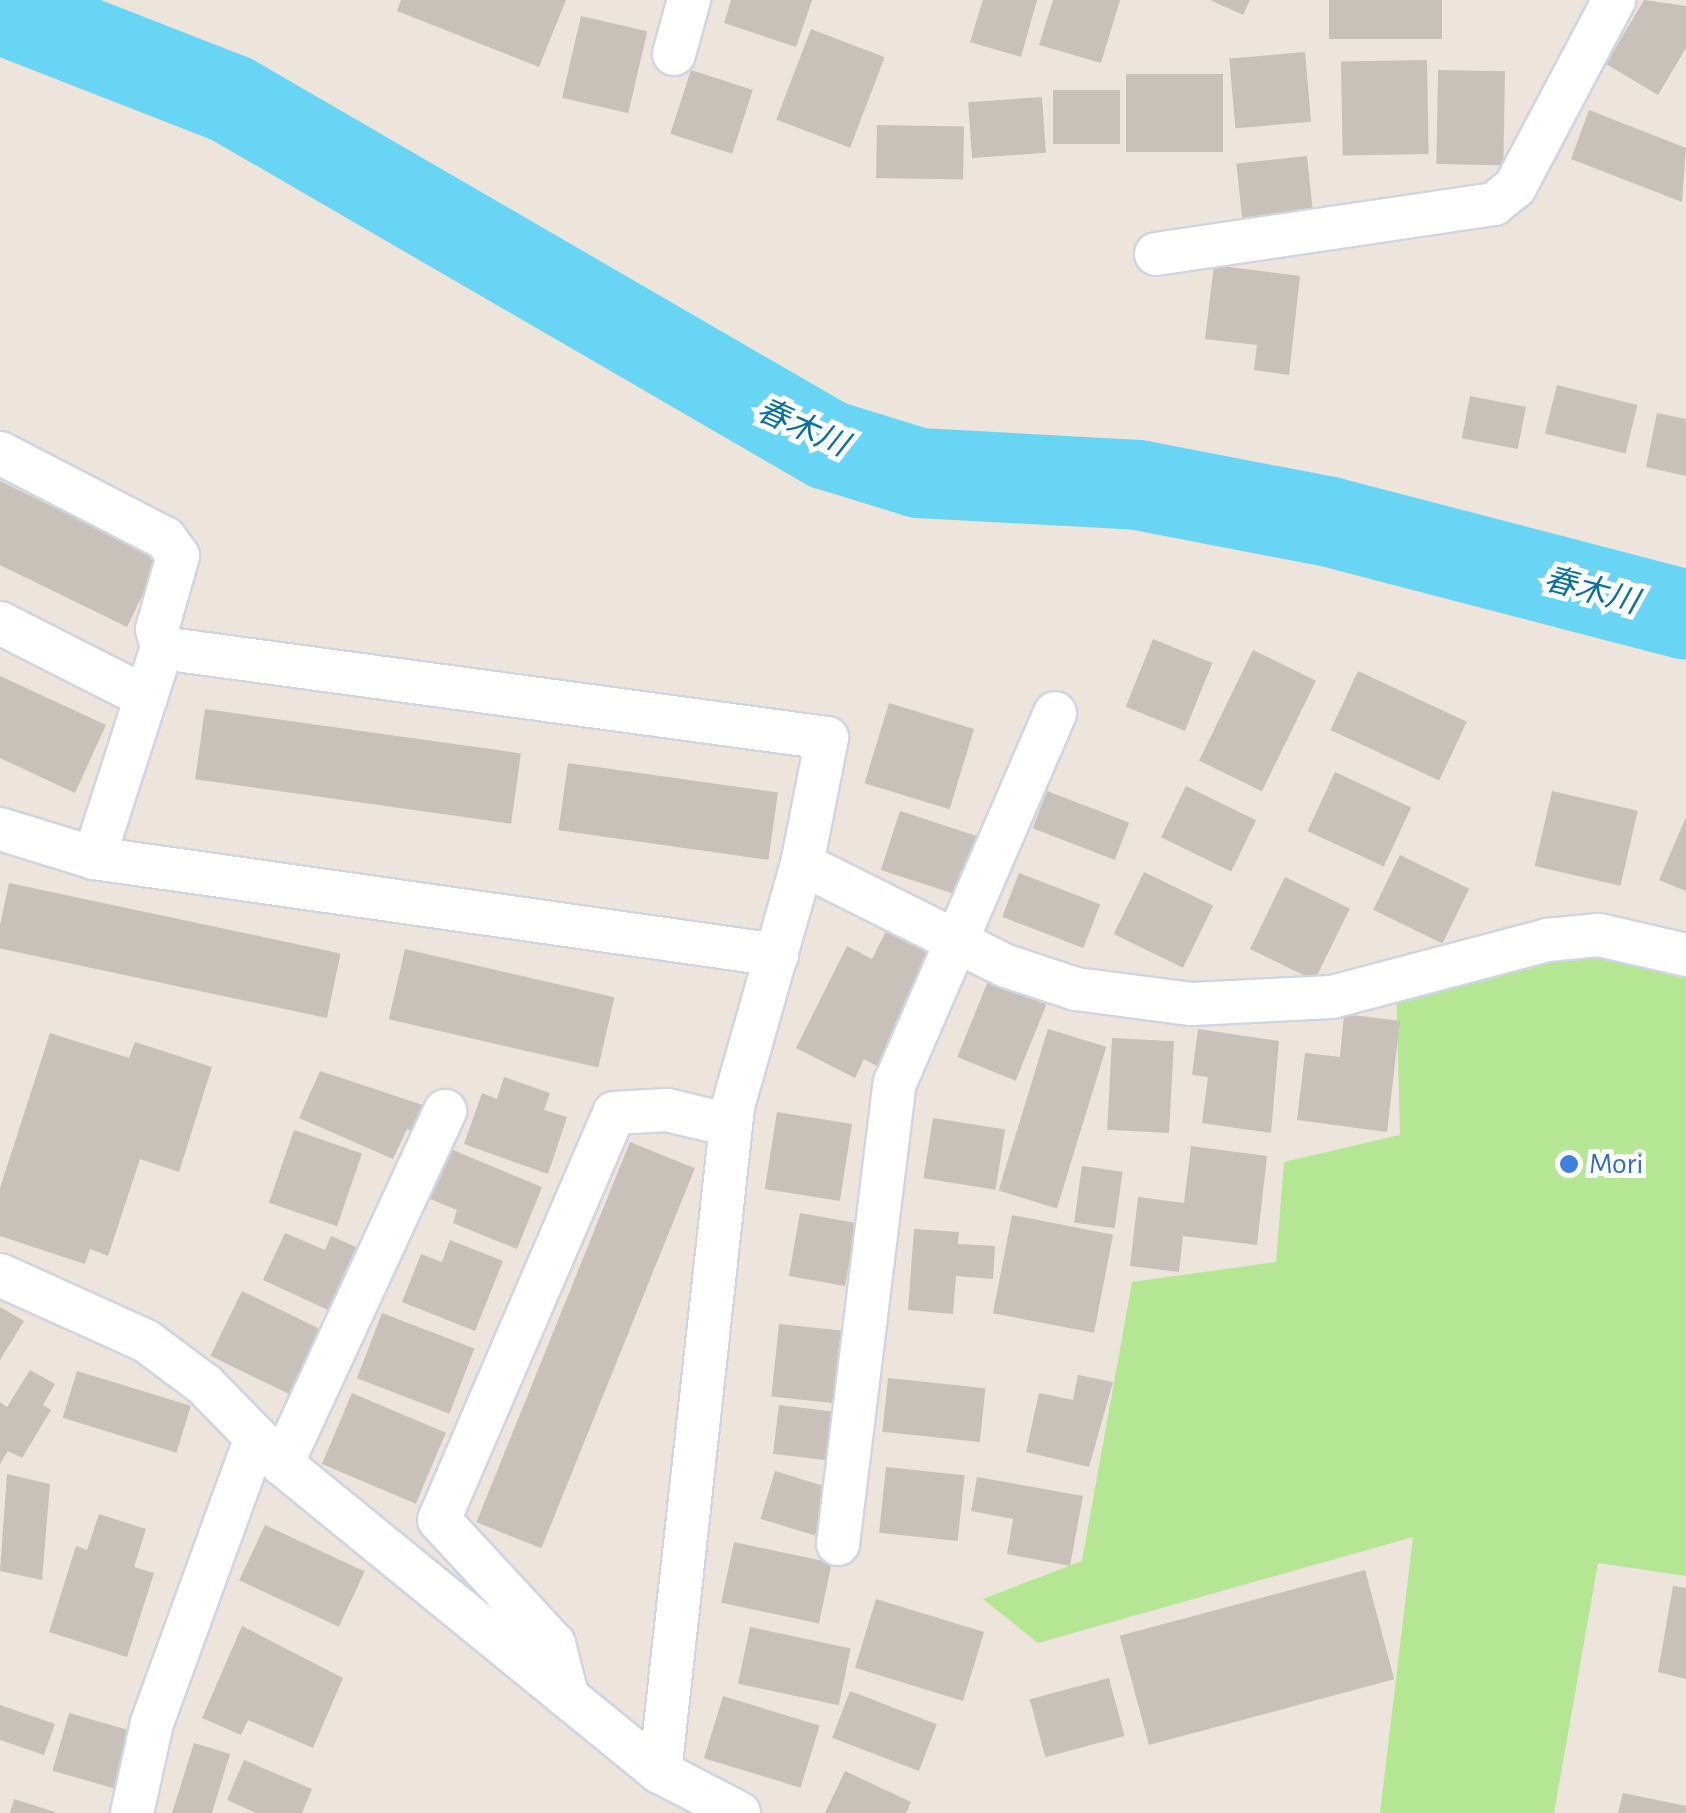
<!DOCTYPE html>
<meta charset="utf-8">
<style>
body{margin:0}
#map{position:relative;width:1686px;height:1813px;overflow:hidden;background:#ede4db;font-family:"Alegreya Sans","Noto Sans JP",sans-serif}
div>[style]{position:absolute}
.green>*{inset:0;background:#b4e694}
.river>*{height:90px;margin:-45px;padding:0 45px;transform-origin:45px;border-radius:45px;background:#68d5f4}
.building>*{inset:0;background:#c8c1ba;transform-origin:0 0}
.roads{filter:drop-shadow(2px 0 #d0d4e3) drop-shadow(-2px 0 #d0d4e3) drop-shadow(0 2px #d0d4e3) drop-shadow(0 -2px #d0d4e3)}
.street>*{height:42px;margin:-21px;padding:0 21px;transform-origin:21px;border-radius:21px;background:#fff}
.dots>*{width:28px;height:28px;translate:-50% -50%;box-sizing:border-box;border:5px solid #fff;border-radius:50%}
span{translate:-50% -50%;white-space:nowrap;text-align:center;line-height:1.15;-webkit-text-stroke:10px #fff;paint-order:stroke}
.shop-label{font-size:30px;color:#366cbe}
.left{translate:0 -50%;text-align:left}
.water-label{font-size:32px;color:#0772a0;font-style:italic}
</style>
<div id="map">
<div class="green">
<i style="clip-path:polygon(1526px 945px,1686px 959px,1686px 1576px,1598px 1563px,1554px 1813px,1380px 1813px,1413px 1537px,1038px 1643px,983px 1599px,1082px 1561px,1132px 1282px,1276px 1262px,1284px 1162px,1400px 1135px,1396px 980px)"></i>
</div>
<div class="river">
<i style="left:0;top:9px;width:248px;rotate:21.3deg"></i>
<i style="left:231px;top:99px;width:690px;rotate:30.1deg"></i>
<i style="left:828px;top:445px;width:95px;rotate:17.1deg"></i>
<i style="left:919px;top:473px;width:219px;rotate:3.1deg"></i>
<i style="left:1138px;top:485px;width:196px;rotate:10.9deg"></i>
<i style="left:1330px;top:522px;width:368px;rotate:14.6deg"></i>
</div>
<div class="building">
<i style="clip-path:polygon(401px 0,566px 0,539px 67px,397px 11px)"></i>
<i style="clip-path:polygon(731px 0,812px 0,796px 47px,724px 23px)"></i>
<i style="clip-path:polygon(983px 0,1037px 0,1021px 57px,970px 42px)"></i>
<i style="clip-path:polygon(1053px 0,1120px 0,1101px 63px,1039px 45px)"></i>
<i style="clip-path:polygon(1210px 0,1250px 0,1243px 15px)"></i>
<i style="left:1329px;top:0;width:113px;height:39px"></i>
<i style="clip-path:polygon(1644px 0,1686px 6px,1686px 48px,1658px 95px,1606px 64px)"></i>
<i style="left:581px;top:16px;width:68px;height:84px;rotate:13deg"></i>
<i style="left:811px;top:29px;width:79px;height:97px;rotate:21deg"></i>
<i style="left:1305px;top:52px;width:70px;height:76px;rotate:85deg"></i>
<i style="left:1427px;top:60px;width:94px;height:86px;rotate:89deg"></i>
<i style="left:691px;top:70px;width:65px;height:67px;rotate:18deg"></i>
<i style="left:1438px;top:70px;width:67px;height:94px;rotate:1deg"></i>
<i style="left:1126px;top:74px;width:97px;height:78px"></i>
<i style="left:1053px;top:90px;width:67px;height:54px"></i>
<i style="left:1042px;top:97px;width:56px;height:74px;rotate:86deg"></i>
<i style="clip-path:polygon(1589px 110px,1686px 148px,1682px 202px,1571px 159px)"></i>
<i style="left:877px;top:125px;width:87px;height:53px;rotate:1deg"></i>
<i style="left:1307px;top:156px;width:56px;height:71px;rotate:84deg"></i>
<i style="clip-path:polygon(1214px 265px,1300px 276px,1289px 375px,1254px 370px,1257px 345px,1205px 339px)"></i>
<i style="left:1557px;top:385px;width:83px;height:50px;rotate:14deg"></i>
<i style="left:1470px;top:396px;width:57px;height:43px;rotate:11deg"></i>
<i style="clip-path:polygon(1657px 413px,1686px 419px,1686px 476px,1646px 467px)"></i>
<i style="clip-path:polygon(0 481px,160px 559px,127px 627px,0 565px)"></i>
<i style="left:1153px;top:639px;width:64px;height:73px;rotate:22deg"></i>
<i style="left:1253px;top:650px;width:70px;height:123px;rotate:26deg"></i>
<i style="left:1358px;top:671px;width:120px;height:65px;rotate:25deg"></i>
<i style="clip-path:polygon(0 676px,106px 725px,75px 793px,0 758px)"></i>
<i style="left:889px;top:703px;width:89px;height:84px;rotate:17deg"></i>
<i style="left:205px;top:709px;width:319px;height:71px;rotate:8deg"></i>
<i style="left:568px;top:763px;width:212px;height:68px;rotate:8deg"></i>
<i style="left:1335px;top:772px;width:84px;height:65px;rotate:25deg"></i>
<i style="left:1186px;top:786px;width:78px;height:57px;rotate:26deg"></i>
<i style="left:1047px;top:791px;width:88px;height:40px;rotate:21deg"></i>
<i style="left:1552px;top:791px;width:88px;height:77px;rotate:13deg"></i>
<i style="left:900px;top:811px;width:93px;height:62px;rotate:18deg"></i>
<i style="clip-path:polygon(1686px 817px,1686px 891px,1659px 880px)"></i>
<i style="left:1400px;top:855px;width:77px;height:61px;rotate:26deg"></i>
<i style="left:1144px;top:872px;width:77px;height:69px;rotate:26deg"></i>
<i style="left:1019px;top:873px;width:87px;height:47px;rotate:21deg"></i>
<i style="left:1285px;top:877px;width:72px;height:80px;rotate:26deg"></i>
<i style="left:9px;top:883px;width:339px;height:66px;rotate:12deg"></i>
<i style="clip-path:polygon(889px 925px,932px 946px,882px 1069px,864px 1059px,855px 1078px,796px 1048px,847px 946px,872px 959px)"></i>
<i style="left:405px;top:949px;width:215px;height:72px;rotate:13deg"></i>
<i style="left:988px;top:981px;width:63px;height:82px;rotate:22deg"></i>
<i style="clip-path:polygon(1344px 1014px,1400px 1021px,1387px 1132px,1297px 1120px,1305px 1053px,1340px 1057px)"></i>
<i style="left:1048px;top:1029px;width:61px;height:169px;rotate:17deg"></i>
<i style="clip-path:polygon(1198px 1029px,1279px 1041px,1271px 1133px,1202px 1123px,1208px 1077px,1192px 1075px)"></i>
<i style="clip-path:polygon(50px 1033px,129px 1058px,135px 1042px,212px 1067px,179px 1172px,140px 1159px,108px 1256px,90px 1249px,85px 1264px,0 1236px,0 1188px)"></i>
<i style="left:1112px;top:1038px;width:62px;height:92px;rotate:3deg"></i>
<i style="clip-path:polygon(320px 1071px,429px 1107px,417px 1134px,407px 1129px,393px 1159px,299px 1118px)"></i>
<i style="clip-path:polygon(504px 1077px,550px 1093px,544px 1110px,567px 1117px,548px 1174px,464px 1144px,482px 1093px,497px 1099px)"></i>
<i style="left:777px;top:1112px;width:76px;height:78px;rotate:9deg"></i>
<i style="left:933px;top:1118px;width:73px;height:61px;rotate:9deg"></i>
<i style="left:294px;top:1130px;width:72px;height:77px;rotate:19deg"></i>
<i style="left:630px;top:1142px;width:70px;height:410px;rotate:22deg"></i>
<i style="clip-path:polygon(1191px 1146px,1267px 1156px,1257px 1245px,1183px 1236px,1179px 1272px,1130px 1266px,1138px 1197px,1184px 1203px)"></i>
<i style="clip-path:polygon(448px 1148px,542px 1187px,517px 1249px,453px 1223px,457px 1210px,428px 1198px)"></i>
<i style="left:1082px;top:1166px;width:41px;height:57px;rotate:8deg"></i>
<i style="left:800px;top:1213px;width:57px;height:64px;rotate:10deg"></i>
<i style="left:1012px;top:1215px;width:103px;height:100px;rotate:11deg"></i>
<i style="clip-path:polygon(914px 1229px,959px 1232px,958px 1244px,995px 1246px,993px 1279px,956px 1276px,953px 1314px,908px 1310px)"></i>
<i style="clip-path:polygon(285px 1233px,325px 1250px,331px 1236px,356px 1247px,328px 1310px,263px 1280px)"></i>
<i style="clip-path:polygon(450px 1240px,503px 1261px,475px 1331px,402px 1302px,421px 1254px,442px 1262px)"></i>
<i style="left:242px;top:1291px;width:95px;height:72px;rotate:26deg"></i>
<i style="clip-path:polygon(0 1307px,24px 1321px,0 1360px)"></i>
<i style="left:382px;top:1313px;width:99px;height:70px;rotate:21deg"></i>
<i style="left:779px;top:1324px;width:69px;height:73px;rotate:6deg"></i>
<i style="clip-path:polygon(30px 1370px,55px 1384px,43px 1405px,51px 1410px,22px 1458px,8px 1451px,0 1464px,0 1402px,7px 1407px)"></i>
<i style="left:77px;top:1371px;width:119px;height:49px;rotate:17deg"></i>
<i style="clip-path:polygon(1078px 1375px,1113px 1382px,1089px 1467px,1026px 1452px,1039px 1393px,1073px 1400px)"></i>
<i style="left:888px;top:1378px;width:98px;height:54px;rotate:6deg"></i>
<i style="left:352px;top:1393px;width:102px;height:77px;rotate:23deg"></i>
<i style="left:779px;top:1405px;width:62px;height:49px;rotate:7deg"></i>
<i style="left:886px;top:1467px;width:79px;height:66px;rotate:6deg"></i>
<i style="left:775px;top:1471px;width:57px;height:50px;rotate:17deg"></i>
<i style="clip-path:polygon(7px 1474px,50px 1484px,42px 1580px,0 1571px)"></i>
<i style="clip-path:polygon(977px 1477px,1083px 1496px,1070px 1566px,1007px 1554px,1013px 1519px,971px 1511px)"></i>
<i style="clip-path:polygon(99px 1514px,146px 1529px,134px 1567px,154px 1573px,127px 1657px,49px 1632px,76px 1546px,87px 1550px)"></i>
<i style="left:265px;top:1525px;width:110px;height:61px;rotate:25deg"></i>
<i style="left:734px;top:1542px;width:100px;height:62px;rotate:12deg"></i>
<i style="left:1365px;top:1570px;width:113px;height:254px;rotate:75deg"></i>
<i style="clip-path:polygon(1673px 1586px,1686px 1588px,1686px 1679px,1658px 1672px)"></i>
<i style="left:876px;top:1599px;width:113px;height:72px;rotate:17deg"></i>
<i style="clip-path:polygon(242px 1626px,343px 1678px,313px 1748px,248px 1720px,241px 1735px,202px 1718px)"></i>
<i style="left:750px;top:1627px;width:103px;height:58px;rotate:12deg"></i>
<i style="left:1109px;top:1678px;width:60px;height:82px;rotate:75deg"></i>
<i style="left:850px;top:1691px;width:93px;height:50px;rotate:21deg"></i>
<i style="left:723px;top:1696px;width:101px;height:65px;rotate:17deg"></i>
<i style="clip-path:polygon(0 1705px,55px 1724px,44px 1755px,0 1740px)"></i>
<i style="left:69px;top:1713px;width:70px;height:60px;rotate:16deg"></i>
<i style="clip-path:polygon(194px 1743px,230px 1754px,212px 1813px,172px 1813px)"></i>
<i style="clip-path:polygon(244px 1760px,312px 1789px,302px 1813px,256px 1813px,227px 1800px)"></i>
<i style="clip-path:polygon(845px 1771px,911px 1802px,906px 1813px,825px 1813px)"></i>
<i style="clip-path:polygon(1623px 1793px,1686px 1806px,1686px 1813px,1618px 1813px)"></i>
<i style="clip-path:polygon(14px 1799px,55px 1812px,55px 1813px,10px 1813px)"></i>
</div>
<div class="roads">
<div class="street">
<i style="left:674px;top:54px;width:56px;rotate:-74.5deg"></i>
<i style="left:1156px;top:254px;width:342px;rotate:-8.4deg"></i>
<i style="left:1494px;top:204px;width:27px;rotate:-39deg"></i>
<i style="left:1515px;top:187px;width:212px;rotate:-62.1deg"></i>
<i style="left:0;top:453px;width:186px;rotate:27.3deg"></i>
<i style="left:165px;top:538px;width:22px;rotate:54deg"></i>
<i style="left:178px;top:556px;width:76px;rotate:106deg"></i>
<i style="left:157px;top:629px;width:20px;rotate:75deg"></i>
<i style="left:0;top:623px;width:164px;rotate:26.9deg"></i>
<i style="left:0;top:829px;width:98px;rotate:17.1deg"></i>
<i style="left:94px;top:858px;width:690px;rotate:8.08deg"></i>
<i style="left:94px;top:858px;width:221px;rotate:-72.1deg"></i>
<i style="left:162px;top:648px;width:671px;rotate:7.71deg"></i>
<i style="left:827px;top:738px;width:128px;rotate:101.2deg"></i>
<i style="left:802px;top:864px;width:253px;rotate:105.9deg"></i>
<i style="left:733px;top:1107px;width:669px;rotate:96.26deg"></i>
<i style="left:802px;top:864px;width:228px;rotate:26.6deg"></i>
<i style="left:1006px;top:966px;width:74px;rotate:18.2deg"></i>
<i style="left:1076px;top:989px;width:117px;rotate:7.4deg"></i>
<i style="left:1192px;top:1004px;width:140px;rotate:-2.9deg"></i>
<i style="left:1332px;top:997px;width:222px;rotate:-14.8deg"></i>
<i style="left:1547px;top:940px;width:52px;rotate:-5.5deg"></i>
<i style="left:1599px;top:935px;width:89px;rotate:12.9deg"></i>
<i style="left:0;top:1275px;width:160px;rotate:24.3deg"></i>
<i style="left:146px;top:1341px;width:74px;rotate:36.7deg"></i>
<i style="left:205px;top:1385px;width:110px;rotate:45.7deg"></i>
<i style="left:282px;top:1464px;width:488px;rotate:39.2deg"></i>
<i style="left:660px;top:1772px;width:89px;rotate:27.4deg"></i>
<i style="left:282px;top:1464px;width:389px;rotate:-65.2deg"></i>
<i style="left:838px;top:1544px;width:465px;rotate:-83deg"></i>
<i style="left:895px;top:1083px;width:403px;rotate:-66.6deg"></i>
<i style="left:567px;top:1695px;width:53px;rotate:-104.3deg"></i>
<i style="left:554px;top:1644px;width:169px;rotate:-132.8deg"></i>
<i style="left:439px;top:1520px;width:443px;rotate:-66.7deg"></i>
<i style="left:614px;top:1113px;width:53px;rotate:-3.2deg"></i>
<i style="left:667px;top:1110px;width:65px;rotate:13.4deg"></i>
<i style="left:132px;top:1813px;width:92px;rotate:-77.5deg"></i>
<i style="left:152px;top:1723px;width:304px;rotate:-70deg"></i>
</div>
</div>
<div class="dots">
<i style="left:1569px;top:1164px;background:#3f7fe0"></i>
</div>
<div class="shop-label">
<span class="left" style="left:1589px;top:1164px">Mori</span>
</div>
<div class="water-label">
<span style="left:802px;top:428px;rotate:24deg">春木川</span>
<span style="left:1591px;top:591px;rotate:15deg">春木川</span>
</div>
</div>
